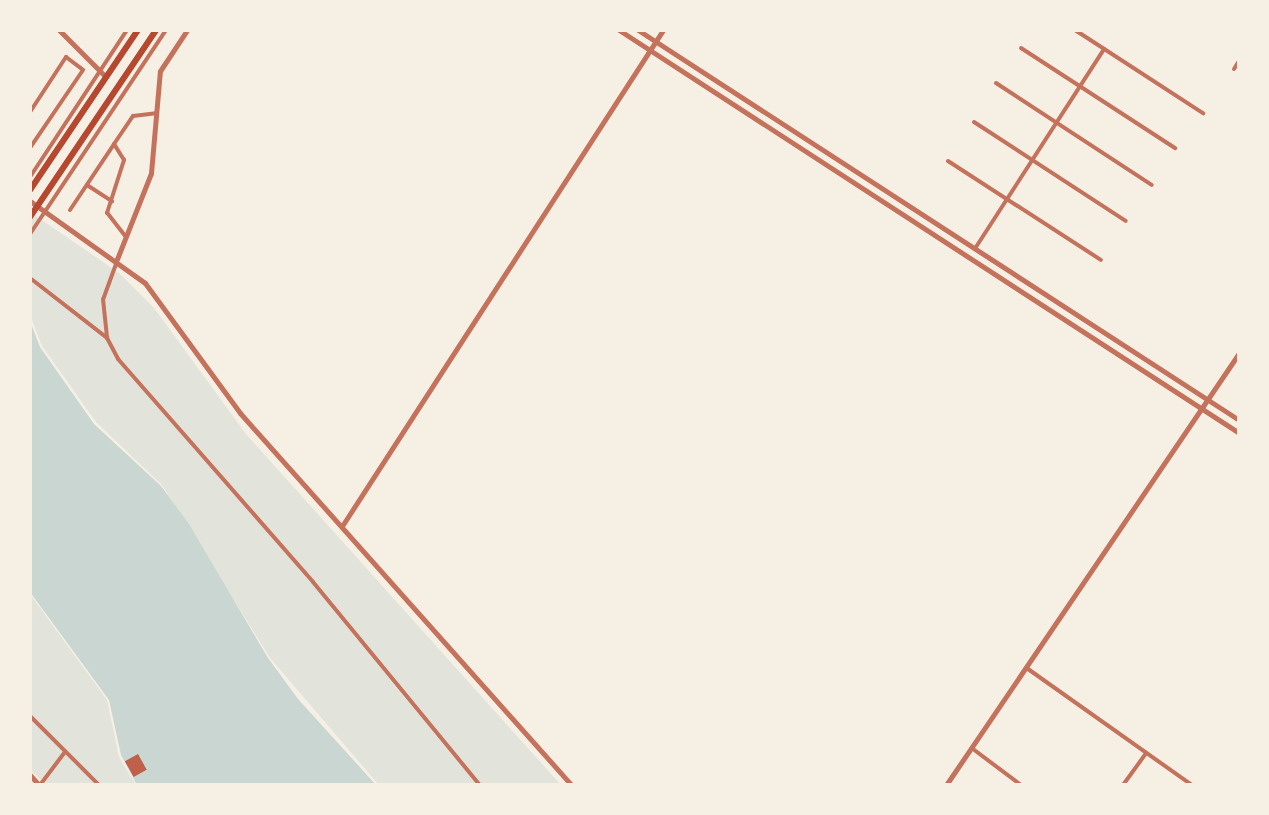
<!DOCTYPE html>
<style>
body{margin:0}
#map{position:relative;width:1269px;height:815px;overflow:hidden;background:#f6efe4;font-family:"Varela Round",sans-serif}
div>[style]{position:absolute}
.green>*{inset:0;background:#e2e4dc}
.water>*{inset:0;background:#c9d6d2}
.building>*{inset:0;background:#bf614a;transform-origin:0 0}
.minor>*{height:4px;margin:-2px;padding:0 2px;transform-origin:2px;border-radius:2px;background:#c5725c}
.tertiary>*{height:5px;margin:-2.5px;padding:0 2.5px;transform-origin:2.5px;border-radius:2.5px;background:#c5725c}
.secondary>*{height:6px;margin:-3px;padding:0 3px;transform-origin:3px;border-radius:3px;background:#b5482f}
span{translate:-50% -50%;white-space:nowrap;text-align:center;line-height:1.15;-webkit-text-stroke:8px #f6efe4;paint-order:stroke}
.frame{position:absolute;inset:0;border:32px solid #f6efe4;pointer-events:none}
</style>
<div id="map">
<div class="green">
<i style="clip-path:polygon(30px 212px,119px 273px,154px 308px,246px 434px,561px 785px,379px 785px,270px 658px,162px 485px,96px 422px,42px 346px,30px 315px)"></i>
<i style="clip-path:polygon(30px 594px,107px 700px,119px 757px,136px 785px,45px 785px,30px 769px)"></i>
</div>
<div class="water">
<i style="clip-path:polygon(30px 321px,40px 347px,94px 424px,161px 486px,189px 524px,268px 658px,298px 699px,376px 785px,137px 785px,121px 755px,109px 700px,30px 592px)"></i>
</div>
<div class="building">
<i style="left:138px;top:754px;width:18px;height:15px;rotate:61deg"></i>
</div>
<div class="minor">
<i style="left:1075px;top:30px;width:153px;rotate:33deg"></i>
<i style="left:1021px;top:48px;width:184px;rotate:33deg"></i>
<i style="left:1234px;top:69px;width:9px;rotate:-58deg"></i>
<i style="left:996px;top:83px;width:186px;rotate:33.2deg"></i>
<i style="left:30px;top:112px;width:66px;rotate:-56.8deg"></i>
<i style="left:66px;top:57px;width:21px;rotate:37deg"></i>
<i style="left:83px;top:70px;width:94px;rotate:124.2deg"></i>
<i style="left:974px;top:122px;width:181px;rotate:33.1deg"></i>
<i style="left:948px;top:161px;width:182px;rotate:32.9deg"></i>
<i style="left:30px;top:177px;width:176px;rotate:-56.6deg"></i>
<i style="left:87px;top:185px;width:30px;rotate:33deg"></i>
<i style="left:70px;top:210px;width:79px;rotate:-56.3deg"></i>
<i style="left:30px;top:234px;width:245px;rotate:-56.3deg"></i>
<i style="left:126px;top:237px;width:31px;rotate:-128deg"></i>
<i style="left:107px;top:213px;width:56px;rotate:-72.2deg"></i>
<i style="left:124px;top:160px;width:19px;rotate:-122deg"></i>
<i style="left:114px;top:144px;width:34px;rotate:-56deg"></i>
<i style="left:133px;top:116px;width:23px;rotate:-7deg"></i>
<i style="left:976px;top:247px;width:236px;rotate:-57.1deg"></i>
<i style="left:116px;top:264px;width:37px;rotate:110deg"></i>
<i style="left:103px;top:299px;width:39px;rotate:84deg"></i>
<i style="left:107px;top:338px;width:24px;rotate:62deg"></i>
<i style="left:118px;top:359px;width:296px;rotate:48.8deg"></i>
<i style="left:313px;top:582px;width:263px;rotate:50.6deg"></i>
<i style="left:30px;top:278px;width:98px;rotate:37.9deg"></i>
<i style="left:1028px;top:669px;width:201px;rotate:35.3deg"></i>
<i style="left:30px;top:716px;width:98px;rotate:45deg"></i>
<i style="left:973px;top:749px;width:60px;rotate:36.9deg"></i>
<i style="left:40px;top:785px;width:41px;rotate:-52.9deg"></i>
<i style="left:1123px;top:785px;width:39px;rotate:-54deg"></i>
</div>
<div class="tertiary">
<i style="left:59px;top:30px;width:66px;rotate:45deg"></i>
<i style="left:619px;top:30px;width:739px;rotate:33.02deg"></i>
<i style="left:638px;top:30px;width:716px;rotate:32.98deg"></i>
<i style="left:30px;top:201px;width:141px;rotate:35.5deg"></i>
<i style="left:145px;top:283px;width:161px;rotate:53.8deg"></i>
<i style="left:240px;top:413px;width:499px;rotate:48.3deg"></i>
<i style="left:117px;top:259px;width:92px;rotate:-68.4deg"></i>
<i style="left:151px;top:173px;width:102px;rotate:-85deg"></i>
<i style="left:160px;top:71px;width:49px;rotate:-56.6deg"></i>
<i style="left:342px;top:526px;width:591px;rotate:-57.09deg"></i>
<i style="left:30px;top:775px;width:13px;rotate:48deg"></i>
<i style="left:946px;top:785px;width:522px;rotate:-55.85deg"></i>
</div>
<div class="secondary">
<i style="left:30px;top:190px;width:193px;rotate:-56deg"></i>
<i style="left:30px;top:217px;width:225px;rotate:-56deg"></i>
</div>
<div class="frame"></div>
</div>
